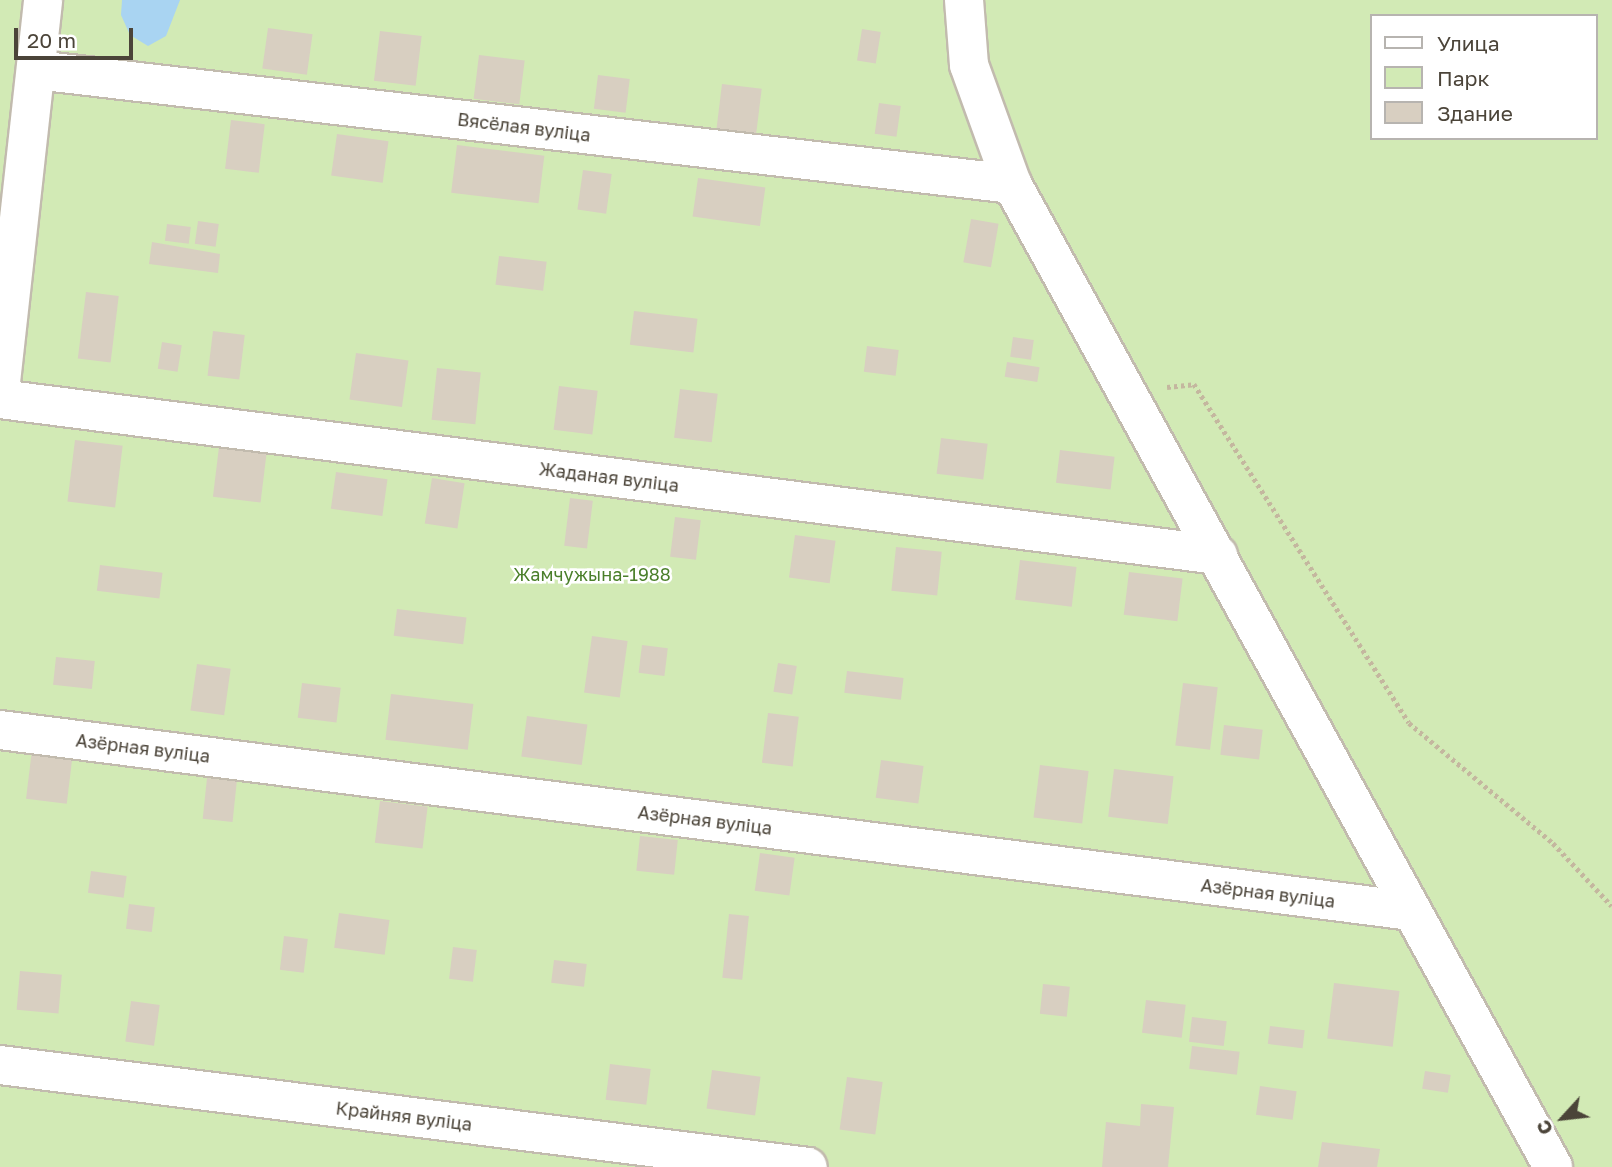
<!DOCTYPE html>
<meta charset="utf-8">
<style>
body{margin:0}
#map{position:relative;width:1612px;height:1167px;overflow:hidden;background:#f6f3ec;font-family:"Golos Text",sans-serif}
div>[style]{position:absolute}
.green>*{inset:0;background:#d2eab5}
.water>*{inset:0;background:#a9d4f2}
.building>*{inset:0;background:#d8cfc1;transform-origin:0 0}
.path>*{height:4.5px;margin-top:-2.25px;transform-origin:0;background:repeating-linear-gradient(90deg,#c4b79f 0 3.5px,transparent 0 7px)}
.roads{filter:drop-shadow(2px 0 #c2bbae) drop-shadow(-2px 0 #c2bbae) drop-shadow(0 2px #c2bbae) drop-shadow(0 -2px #c2bbae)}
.minor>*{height:38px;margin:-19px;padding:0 19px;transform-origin:19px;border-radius:19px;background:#fff}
span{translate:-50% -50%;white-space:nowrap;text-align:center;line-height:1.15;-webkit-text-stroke:5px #fff;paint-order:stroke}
.street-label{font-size:18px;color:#4b4439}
.park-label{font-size:18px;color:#4a7f2a}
.legend{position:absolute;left:1370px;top:14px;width:228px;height:126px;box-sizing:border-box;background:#fff;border:2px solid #b7b4b0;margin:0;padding:9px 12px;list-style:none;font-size:21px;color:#4b4439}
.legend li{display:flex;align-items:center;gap:14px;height:35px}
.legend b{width:35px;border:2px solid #b7b4b0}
.north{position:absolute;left:1528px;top:1083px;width:70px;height:70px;-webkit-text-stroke:5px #fff;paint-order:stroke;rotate:243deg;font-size:19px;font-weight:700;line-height:28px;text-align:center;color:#4b4439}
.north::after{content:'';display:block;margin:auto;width:24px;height:32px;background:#4b4439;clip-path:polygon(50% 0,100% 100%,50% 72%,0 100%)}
.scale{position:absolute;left:14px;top:28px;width:119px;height:32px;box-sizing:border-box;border:4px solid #4b4439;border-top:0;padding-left:9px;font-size:21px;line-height:24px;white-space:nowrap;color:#4b4439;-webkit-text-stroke:5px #fff;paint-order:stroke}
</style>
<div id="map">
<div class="green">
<i style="clip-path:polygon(evenodd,0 0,1612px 0,1612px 1167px,0 1167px,0 0,1372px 16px,1596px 16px,1596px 138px,1372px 138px,1372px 16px)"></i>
</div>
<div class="water">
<i style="clip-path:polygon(122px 0,180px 0,166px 36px,148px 46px,130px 35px,121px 15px)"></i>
</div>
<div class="building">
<i style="left:268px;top:28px;width:45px;height:41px;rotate:8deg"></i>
<i style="left:862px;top:29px;width:19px;height:32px;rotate:9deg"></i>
<i style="left:380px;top:31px;width:42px;height:50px;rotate:7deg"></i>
<i style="left:479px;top:55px;width:46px;height:44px;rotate:7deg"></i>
<i style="left:598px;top:75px;width:32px;height:34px;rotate:7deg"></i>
<i style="left:722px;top:84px;width:40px;height:45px;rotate:7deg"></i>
<i style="left:879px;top:103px;width:22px;height:31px;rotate:8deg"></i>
<i style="left:231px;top:120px;width:34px;height:49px;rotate:7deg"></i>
<i style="left:337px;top:134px;width:52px;height:42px;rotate:8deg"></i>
<i style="left:457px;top:145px;width:88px;height:48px;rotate:7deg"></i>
<i style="left:583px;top:170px;width:29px;height:40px;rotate:8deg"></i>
<i style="left:698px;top:178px;width:68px;height:39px;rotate:8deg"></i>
<i style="left:971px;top:219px;width:28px;height:44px;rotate:10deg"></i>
<i style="left:198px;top:221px;width:21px;height:23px;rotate:8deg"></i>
<i style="left:167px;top:224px;width:24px;height:17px;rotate:7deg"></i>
<i style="clip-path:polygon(152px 242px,220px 254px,218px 273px,149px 264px)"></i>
<i style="left:499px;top:256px;width:48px;height:29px;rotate:7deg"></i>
<i style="left:86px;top:292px;width:33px;height:67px;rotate:7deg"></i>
<i style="left:634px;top:311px;width:64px;height:34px;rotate:7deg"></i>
<i style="left:213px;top:331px;width:32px;height:45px;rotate:7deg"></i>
<i style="left:1013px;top:337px;width:21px;height:20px;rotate:8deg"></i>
<i style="left:162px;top:342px;width:20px;height:27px;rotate:9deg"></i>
<i style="left:867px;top:346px;width:32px;height:26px;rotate:7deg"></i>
<i style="left:356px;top:353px;width:53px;height:47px;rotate:8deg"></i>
<i style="left:1007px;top:362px;width:33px;height:15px;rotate:9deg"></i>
<i style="left:437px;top:368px;width:44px;height:52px;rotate:6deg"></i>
<i style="left:559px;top:386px;width:39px;height:44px;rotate:7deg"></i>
<i style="left:680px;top:389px;width:38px;height:49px;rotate:7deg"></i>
<i style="left:941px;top:438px;width:47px;height:36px;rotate:7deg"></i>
<i style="left:75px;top:440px;width:48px;height:62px;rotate:7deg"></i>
<i style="left:219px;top:447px;width:48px;height:50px;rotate:7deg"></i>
<i style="left:1060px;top:450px;width:55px;height:33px;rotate:7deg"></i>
<i style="left:336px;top:472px;width:52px;height:37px;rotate:8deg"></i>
<i style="left:432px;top:478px;width:33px;height:46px;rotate:9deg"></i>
<i style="left:570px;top:498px;width:23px;height:48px;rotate:7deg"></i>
<i style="left:675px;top:517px;width:26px;height:40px;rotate:7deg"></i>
<i style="left:795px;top:535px;width:41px;height:43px;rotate:8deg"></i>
<i style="left:896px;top:547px;width:46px;height:44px;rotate:6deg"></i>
<i style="left:1020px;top:560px;width:57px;height:40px;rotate:7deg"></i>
<i style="left:100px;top:565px;width:63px;height:26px;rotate:7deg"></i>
<i style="left:1129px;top:572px;width:54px;height:43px;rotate:7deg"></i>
<i style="left:397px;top:609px;width:70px;height:27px;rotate:7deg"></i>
<i style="left:592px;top:636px;width:36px;height:57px;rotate:8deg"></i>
<i style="left:642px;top:645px;width:26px;height:28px;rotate:7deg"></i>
<i style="left:56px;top:657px;width:39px;height:28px;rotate:6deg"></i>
<i style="left:778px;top:663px;width:19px;height:29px;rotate:9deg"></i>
<i style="left:197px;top:664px;width:34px;height:47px;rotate:8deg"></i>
<i style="left:847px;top:671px;width:57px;height:22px;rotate:7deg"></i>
<i style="left:302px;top:683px;width:39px;height:35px;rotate:7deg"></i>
<i style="left:1183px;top:683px;width:35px;height:63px;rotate:7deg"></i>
<i style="left:391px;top:694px;width:83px;height:46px;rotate:7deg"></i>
<i style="left:768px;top:713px;width:31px;height:50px;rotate:7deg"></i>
<i style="left:527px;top:716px;width:61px;height:41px;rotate:8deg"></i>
<i style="left:1224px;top:725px;width:39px;height:30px;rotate:7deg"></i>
<i style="left:32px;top:750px;width:41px;height:49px;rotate:7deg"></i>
<i style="left:881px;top:760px;width:43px;height:38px;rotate:8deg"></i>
<i style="left:1040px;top:765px;width:49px;height:53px;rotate:7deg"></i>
<i style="left:1114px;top:769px;width:60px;height:48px;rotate:7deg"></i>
<i style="left:207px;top:778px;width:30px;height:41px;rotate:6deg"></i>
<i style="left:380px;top:801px;width:48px;height:42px;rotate:7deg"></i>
<i style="left:640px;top:836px;width:38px;height:35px;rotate:6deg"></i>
<i style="left:760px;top:853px;width:35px;height:38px;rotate:8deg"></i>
<i style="left:91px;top:871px;width:36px;height:22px;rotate:8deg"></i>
<i style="left:129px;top:904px;width:26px;height:25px;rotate:7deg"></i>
<i style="left:339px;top:913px;width:51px;height:35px;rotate:8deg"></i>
<i style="left:729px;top:914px;width:20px;height:64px;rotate:6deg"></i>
<i style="left:284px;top:936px;width:24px;height:34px;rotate:7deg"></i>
<i style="left:453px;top:947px;width:24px;height:32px;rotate:7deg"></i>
<i style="left:554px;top:960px;width:33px;height:23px;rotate:7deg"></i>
<i style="left:20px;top:971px;width:42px;height:39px;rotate:5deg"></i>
<i style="left:1334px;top:983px;width:66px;height:56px;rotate:7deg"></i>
<i style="left:1043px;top:984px;width:27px;height:30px;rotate:6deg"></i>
<i style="left:1146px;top:1000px;width:40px;height:33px;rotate:7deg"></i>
<i style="left:131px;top:1001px;width:29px;height:41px;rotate:8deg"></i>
<i style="left:1192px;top:1017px;width:35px;height:25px;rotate:7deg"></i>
<i style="left:1270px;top:1026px;width:35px;height:18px;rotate:7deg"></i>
<i style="left:1192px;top:1046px;width:48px;height:23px;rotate:7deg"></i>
<i style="left:610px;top:1064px;width:41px;height:36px;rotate:7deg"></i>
<i style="left:712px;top:1070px;width:49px;height:39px;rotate:8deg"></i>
<i style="left:1425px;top:1071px;width:26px;height:18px;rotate:9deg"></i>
<i style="left:847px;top:1077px;width:36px;height:53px;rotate:8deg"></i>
<i style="left:1260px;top:1086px;width:37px;height:29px;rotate:8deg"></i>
<i style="clip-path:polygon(1141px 1104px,1174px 1107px,1168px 1167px,1102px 1167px,1106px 1122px,1140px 1126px)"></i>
<i style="clip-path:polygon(1322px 1142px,1380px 1149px,1377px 1167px,1318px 1167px)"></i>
</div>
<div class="path">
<i style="left:1167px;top:387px;width:27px;rotate:-6deg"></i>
<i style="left:1194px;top:384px;width:401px;rotate:57.6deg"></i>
<i style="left:1409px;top:723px;width:187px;rotate:39.8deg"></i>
<i style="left:1553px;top:843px;width:86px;rotate:46.9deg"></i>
</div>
<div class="roads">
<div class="minor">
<i style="left:964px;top:0;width:65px;rotate:85.6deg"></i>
<i style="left:969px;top:65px;width:127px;rotate:70.1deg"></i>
<i style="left:1012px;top:184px;width:1122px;rotate:61.17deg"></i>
<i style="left:36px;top:70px;width:983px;rotate:6.66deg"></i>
<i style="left:0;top:391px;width:393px;rotate:-83.7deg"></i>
<i style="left:0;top:399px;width:1228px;rotate:7.3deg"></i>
<i style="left:0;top:730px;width:1423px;rotate:7.31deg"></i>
<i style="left:0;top:1065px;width:814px;rotate:7.19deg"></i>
</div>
</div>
<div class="street-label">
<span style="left:524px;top:127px;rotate:7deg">Вясёлая вуліца</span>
<span style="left:609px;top:477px;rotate:7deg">Жаданая вуліца</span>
<span style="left:143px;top:748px;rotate:7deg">Азёрная вуліца</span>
<span style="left:705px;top:820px;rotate:7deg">Азёрная вуліца</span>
<span style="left:1268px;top:893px;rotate:7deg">Азёрная вуліца</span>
<span style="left:404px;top:1116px;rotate:7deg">Крайняя вуліца</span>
</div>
<div class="park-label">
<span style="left:592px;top:574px">Жамчужына-1988</span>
</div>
<ul class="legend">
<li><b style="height:9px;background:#fff"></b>Улица</li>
<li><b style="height:19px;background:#d2eab5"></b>Парк</li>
<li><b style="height:19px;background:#d8cfc1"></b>Здание</li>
</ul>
<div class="north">С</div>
<div class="scale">20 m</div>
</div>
